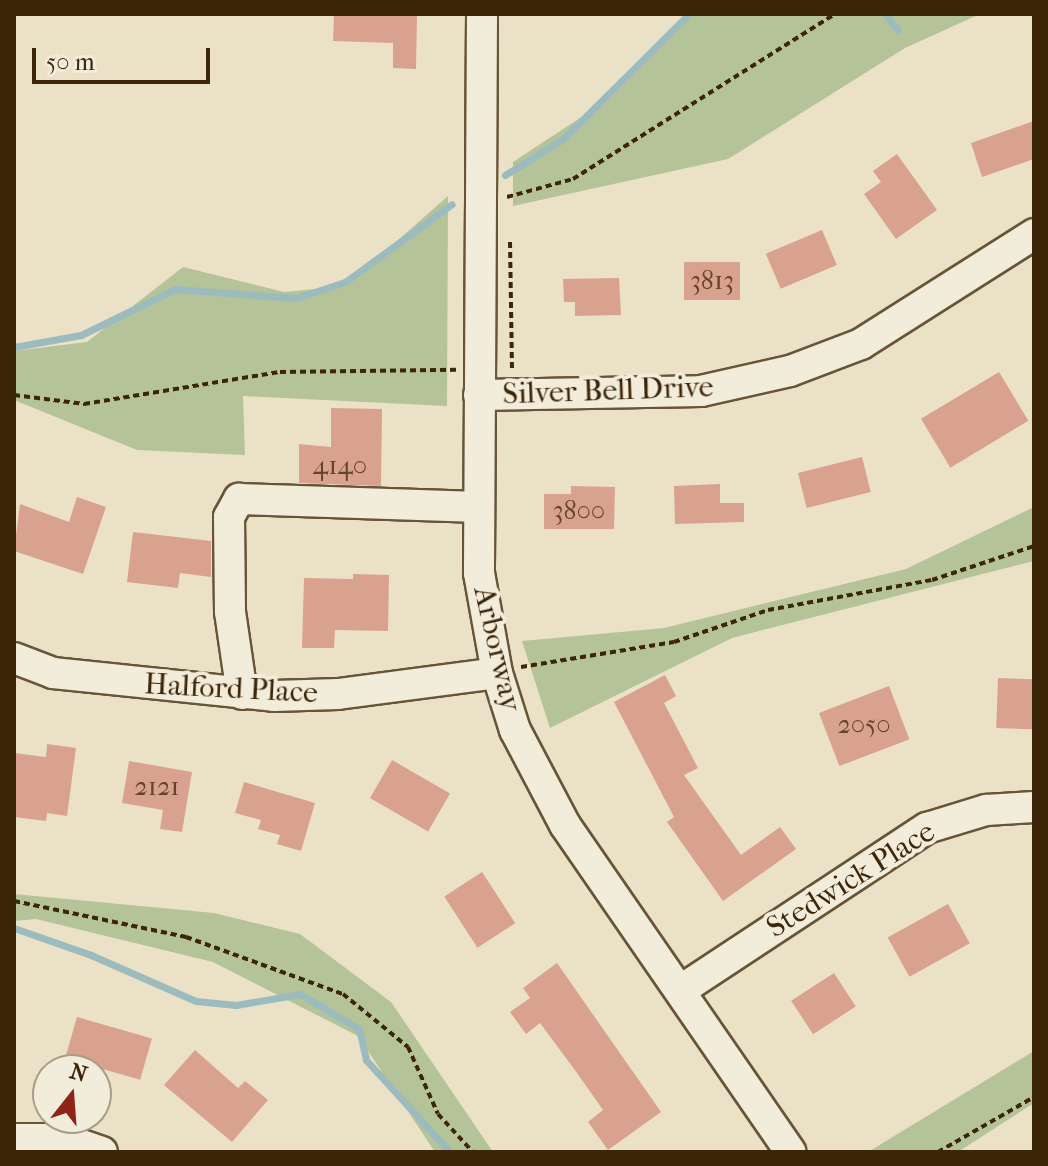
<!DOCTYPE html>
<style>
body{margin:0}
#map{position:relative;width:1048px;height:1166px;overflow:hidden;background:#ebe1c7;font-family:"IM FELL French Canon",serif}
div>[style]{position:absolute}
.green>*{inset:0;background:#b5c398}
.stream>*{height:7px;margin:-3.5px;padding:0 3.5px;transform-origin:3.5px;border-radius:3.5px;background:#9cbbbf}
.building>*{inset:0;background:#d9a28f;transform-origin:0 0}
.path>*{height:4px;margin-top:-2px;transform-origin:0;background:repeating-linear-gradient(90deg,#3d2507 0 6px,transparent 0 10px)}
.roads{filter:drop-shadow(2px 0 #685437) drop-shadow(-2px 0 #685437) drop-shadow(0 2px #685437) drop-shadow(0 -2px #685437)}
.minor>*{height:30px;margin:-15px;padding:0 15px;transform-origin:15px;border-radius:15px;background:#f2ecdb}
span{translate:-50% -50%;white-space:nowrap;text-align:center;line-height:1.15;-webkit-text-stroke:8px #f2ecdb;paint-order:stroke}
.number-label{font-size:26px;color:#644429}
.number-label span{-webkit-text-stroke-width:0}
.street-label{font-size:30px;color:#3d2507}
.frame{position:absolute;inset:0;border:16px solid #3d2507;pointer-events:none}
.north{position:absolute;left:32px;top:1054px;width:80px;height:80px;box-sizing:border-box;background:#f2ecdb;border:2px solid #aa9c86;border-radius:50%;rotate:17deg;font-size:22px;font-weight:700;line-height:32px;text-align:center;color:#3d2507}
.north::after{content:'';display:block;margin:auto;width:28px;height:36px;background:#8f2418;clip-path:polygon(50% 0,100% 100%,50% 72%,0 100%)}
.scale{position:absolute;left:32px;top:48px;width:178px;height:36px;box-sizing:border-box;border:4px solid #3d2507;border-top:0;padding-left:10px;font-size:24px;line-height:28px;white-space:nowrap;color:#3d2507;-webkit-text-stroke:6px #f2ecdb;paint-order:stroke}
</style>
<div id="map">
<div class="green">
<i style="clip-path:polygon(687px 14px,980px 14px,905px 48px,728px 159px,513px 206px,513px 162px,592px 110px)"></i>
<i style="clip-path:polygon(448px 196px,447px 406px,243px 396px,245px 455px,137px 450px,14px 400px,14px 351px,87px 342px,183px 267px,284px 292px,346px 286px)"></i>
<i style="clip-path:polygon(1034px 507px,1034px 561px,732px 638px,550px 728px,522px 641px,664px 628px,906px 569px)"></i>
<i style="clip-path:polygon(14px 894px,214px 913px,300px 934px,391px 1002px,493px 1152px,435px 1152px,358px 1036px,213px 962px,36px 919px,14px 921px)"></i>
<i style="clip-path:polygon(1034px 1051px,1034px 1103px,958px 1152px,868px 1152px)"></i>
</div>
<div class="stream">
<i style="left:885px;top:14px;width:21px;rotate:51deg"></i>
<i style="left:505px;top:175px;width:68px;rotate:-31.8deg"></i>
<i style="left:563px;top:139px;width:177px;rotate:-44.8deg"></i>
<i style="left:14px;top:347px;width:68px;rotate:-10.2deg"></i>
<i style="left:81px;top:335px;width:105px;rotate:-26.1deg"></i>
<i style="left:175px;top:289px;width:121px;rotate:4.3deg"></i>
<i style="left:296px;top:298px;width:52px;rotate:-18.1deg"></i>
<i style="left:345px;top:282px;width:132px;rotate:-36.1deg"></i>
<i style="left:14px;top:928px;width:82px;rotate:19.3deg"></i>
<i style="left:91px;top:955px;width:115px;rotate:23.7deg"></i>
<i style="left:196px;top:1001px;width:40px;rotate:5.7deg"></i>
<i style="left:236px;top:1005px;width:65px;rotate:-9.8deg"></i>
<i style="left:300px;top:994px;width:69px;rotate:30.7deg"></i>
<i style="left:359px;top:1029px;width:32px;rotate:77deg"></i>
<i style="left:366px;top:1060px;width:125px;rotate:47.6deg"></i>
</div>
<div class="building">
<i style="clip-path:polygon(334px 14px,417px 14px,416px 69px,393px 68px,393px 43px,333px 41px)"></i>
<i style="clip-path:polygon(1034px 121px,1034px 159px,982px 177px,971px 143px)"></i>
<i style="clip-path:polygon(897px 154px,937px 210px,896px 239px,864px 194px,881px 182px,873px 171px)"></i>
<i style="left:822px;top:230px;width:38px;height:61px;rotate:67deg"></i>
<i style="left:684px;top:262px;width:56px;height:38px"></i>
<i style="clip-path:polygon(619px 278px,621px 315px,575px 316px,575px 302px,564px 302px,563px 279px)"></i>
<i style="left:999px;top:372px;width:57px;height:91px;rotate:59deg"></i>
<i style="clip-path:polygon(331px 408px,382px 409px,381px 486px,299px 483px,299px 444px,331px 447px)"></i>
<i style="left:862px;top:457px;width:36px;height:66px;rotate:76deg"></i>
<i style="clip-path:polygon(720px 484px,720px 503px,744px 503px,744px 522px,675px 524px,674px 486px)"></i>
<i style="clip-path:polygon(571px 486px,615px 487px,614px 529px,544px 529px,544px 494px,571px 494px)"></i>
<i style="clip-path:polygon(77px 497px,106px 507px,83px 574px,14px 551px,20px 504px,69px 522px)"></i>
<i style="clip-path:polygon(133px 532px,211px 541px,211px 577px,180px 573px,178px 588px,127px 582px)"></i>
<i style="clip-path:polygon(353px 574px,389px 575px,388px 631px,335px 630px,334px 648px,302px 648px,304px 578px,353px 579px)"></i>
<i style="clip-path:polygon(665px 675px,676px 696px,664px 703px,698px 768px,684px 775px,741px 855px,780px 827px,796px 849px,723px 901px,667px 822px,674px 817px,614px 702px)"></i>
<i style="left:998px;top:678px;width:36px;height:50px;rotate:2deg"></i>
<i style="left:889px;top:686px;width:57px;height:75px;rotate:69deg"></i>
<i style="clip-path:polygon(47px 744px,76px 748px,67px 816px,47px 813px,46px 821px,14px 817px,14px 753px,46px 757px)"></i>
<i style="left:392px;top:760px;width:67px;height:44px;rotate:30deg"></i>
<i style="clip-path:polygon(129px 761px,192px 772px,182px 832px,160px 829px,163px 810px,122px 803px)"></i>
<i style="clip-path:polygon(244px 782px,315px 803px,301px 851px,277px 844px,280px 835px,258px 829px,261px 820px,235px 813px)"></i>
<i style="left:482px;top:872px;width:61px;height:45px;rotate:57deg"></i>
<i style="left:948px;top:904px;width:45px;height:69px;rotate:61deg"></i>
<i style="clip-path:polygon(557px 963px,661px 1112px,608px 1150px,588px 1122px,603px 1110px,577px 1073px,540px 1023px,526px 1034px,510px 1012px,530px 998px,523px 988px)"></i>
<i style="left:834px;top:973px;width:40px;height:51px;rotate:57deg"></i>
<i style="left:77px;top:1017px;width:78px;height:43px;rotate:16deg"></i>
<i style="clip-path:polygon(195px 1050px,238px 1088px,245px 1081px,268px 1100px,232px 1142px,164px 1085px)"></i>
</div>
<div class="path">
<i style="left:507px;top:197px;width:68px;rotate:-15.3deg"></i>
<i style="left:573px;top:179px;width:310px;rotate:-32.2deg"></i>
<i style="left:510px;top:242px;width:127px;rotate:89.1deg"></i>
<i style="left:14px;top:395px;width:71px;rotate:7.3deg"></i>
<i style="left:84px;top:404px;width:199px;rotate:-9.3deg"></i>
<i style="left:280px;top:372px;width:176px;rotate:-0.7deg"></i>
<i style="left:521px;top:667px;width:155px;rotate:-9.3deg"></i>
<i style="left:674px;top:642px;width:99px;rotate:-18.8deg"></i>
<i style="left:768px;top:610px;width:167px;rotate:-10.4deg"></i>
<i style="left:932px;top:580px;width:108px;rotate:-18.4deg"></i>
<i style="left:14px;top:901px;width:176px;rotate:11.8deg"></i>
<i style="left:186px;top:937px;width:167px;rotate:20deg"></i>
<i style="left:343px;top:994px;width:84px;rotate:39.2deg"></i>
<i style="left:408px;top:1047px;width:73px;rotate:65.9deg"></i>
<i style="left:438px;top:1114px;width:52px;rotate:47.4deg"></i>
<i style="left:938px;top:1152px;width:111px;rotate:-29.8deg"></i>
</div>
<div class="roads">
<div class="minor">
<i style="left:482px;top:14px;width:559px;rotate:90.31deg"></i>
<i style="left:479px;top:573px;width:102px;rotate:79.8deg"></i>
<i style="left:497px;top:673px;width:60px;rotate:72.5deg"></i>
<i style="left:515px;top:730px;width:107px;rotate:62.2deg"></i>
<i style="left:565px;top:825px;width:397px;rotate:55.4deg"></i>
<i style="left:479px;top:395px;width:222px;rotate:-1deg"></i>
<i style="left:701px;top:391px;width:91px;rotate:-12.7deg"></i>
<i style="left:790px;top:371px;width:76px;rotate:-20.8deg"></i>
<i style="left:861px;top:344px;width:205px;rotate:-32.4deg"></i>
<i style="left:14px;top:658px;width:42px;rotate:21deg"></i>
<i style="left:53px;top:673px;width:222px;rotate:5.9deg"></i>
<i style="left:274px;top:696px;width:64px;rotate:-1.8deg"></i>
<i style="left:338px;top:694px;width:160px;rotate:-7.5deg"></i>
<i style="left:242px;top:694px;width:83px;rotate:-98.3deg"></i>
<i style="left:230px;top:612px;width:95px;rotate:-90.6deg"></i>
<i style="left:229px;top:517px;width:21px;rotate:-61deg"></i>
<i style="left:239px;top:499px;width:240px;rotate:1.9deg"></i>
<i style="left:681px;top:990px;width:295px;rotate:-33.4deg"></i>
<i style="left:927px;top:828px;width:62px;rotate:-17deg"></i>
<i style="left:986px;top:810px;width:48px;rotate:-3.6deg"></i>
<i style="left:14px;top:1139px;width:50px"></i>
<i style="left:64px;top:1139px;width:40px;rotate:18.9deg"></i>
</div>
</div>
<div class="number-label">
<span style="left:712px;top:281px">3813</span>
<span style="left:340px;top:466px">4140</span>
<span style="left:579px;top:511px">3800</span>
<span style="left:864px;top:725px">2050</span>
<span style="left:157px;top:787px">2121</span>
</div>
<div class="street-label">
<span style="left:608px;top:391px;rotate:-2deg">Silver Bell Drive</span>
<span style="left:497px;top:649px;rotate:77deg">Arborway</span>
<span style="left:231px;top:689px;rotate:3deg">Halford Place</span>
<span style="left:851px;top:880px;rotate:-32deg">Stedwick Place</span>
</div>
<div class="frame"></div>
<div class="north">N</div>
<div class="scale">50 m</div>
</div>
